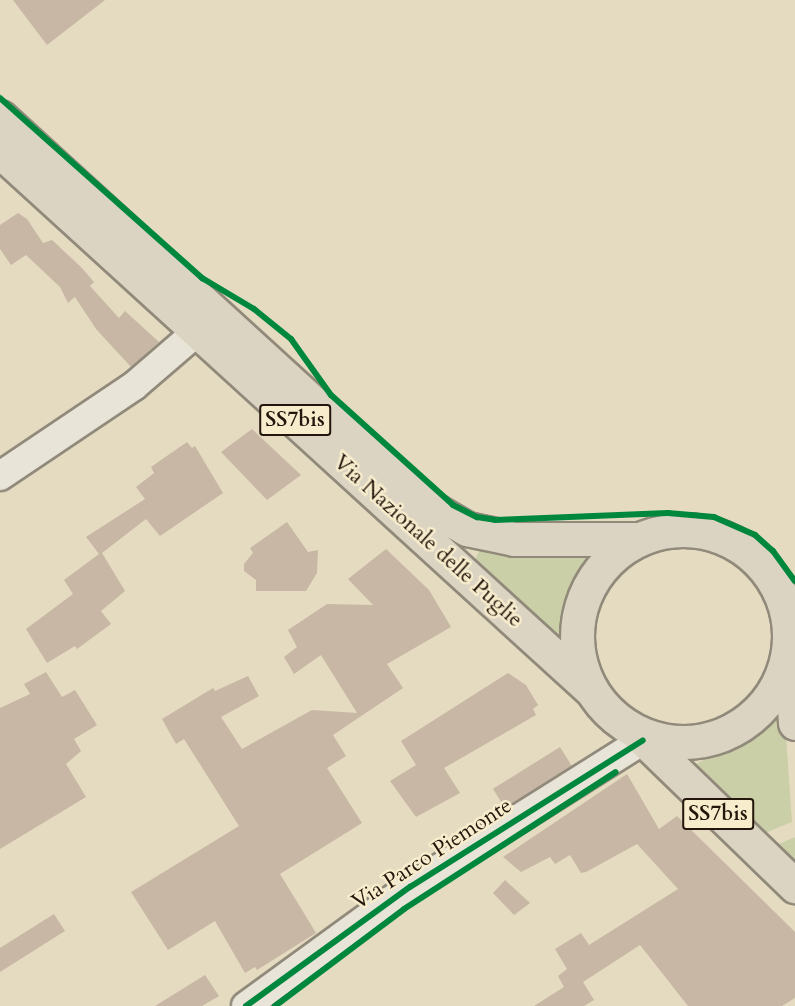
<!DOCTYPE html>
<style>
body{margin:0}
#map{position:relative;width:795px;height:1006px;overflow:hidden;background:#e4dbc1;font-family:Cardo,serif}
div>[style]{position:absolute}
.green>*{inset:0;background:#cacfa7}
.building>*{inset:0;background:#c8b7a4;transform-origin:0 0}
.roads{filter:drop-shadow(2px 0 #918a7b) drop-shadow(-2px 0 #918a7b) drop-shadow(0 2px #918a7b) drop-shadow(0 -2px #918a7b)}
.minor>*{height:28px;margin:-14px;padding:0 14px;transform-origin:14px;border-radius:14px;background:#e8e4d7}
.primary>*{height:33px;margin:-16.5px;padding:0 16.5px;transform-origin:16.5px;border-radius:16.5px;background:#dcd4c2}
.primary>.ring{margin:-16.5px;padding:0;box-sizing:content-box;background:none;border:33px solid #dcd4c2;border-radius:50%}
.cycleway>*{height:6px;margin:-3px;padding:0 3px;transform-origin:3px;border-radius:3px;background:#00873e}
span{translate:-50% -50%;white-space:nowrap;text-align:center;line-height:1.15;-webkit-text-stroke:5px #f7edcd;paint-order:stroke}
.shield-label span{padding:2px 4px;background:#f7edcd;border:2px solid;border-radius:4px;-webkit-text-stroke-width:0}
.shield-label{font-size:21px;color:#24160c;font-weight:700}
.street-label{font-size:22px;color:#24160c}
</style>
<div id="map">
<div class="green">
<i style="clip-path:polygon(481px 545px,608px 548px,578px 587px,569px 619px,569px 654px,471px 572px)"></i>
<i style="clip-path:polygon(780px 703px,784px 708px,792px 822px,760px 835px,689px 769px,752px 729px)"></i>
<i style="clip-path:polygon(795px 837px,795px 869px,772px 847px)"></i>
</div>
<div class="building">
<i style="clip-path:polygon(13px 0,105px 0,47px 45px)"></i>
<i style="clip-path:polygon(18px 213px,27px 219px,43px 243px,52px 240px,81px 267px,94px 282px,90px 286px,119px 318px,125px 311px,159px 342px,131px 367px,96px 329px,75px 297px,68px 303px,60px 287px,26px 255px,11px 265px,0 249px,0 225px)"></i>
<i style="clip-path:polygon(252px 429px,301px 475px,267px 500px,221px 452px)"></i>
<i style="clip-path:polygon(187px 442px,192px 448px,195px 446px,223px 493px,160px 536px,146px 519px,102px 553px,125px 591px,101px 611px,111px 624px,77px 649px,75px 646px,47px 663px,26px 629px,73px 594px,64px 580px,99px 554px,86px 537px,145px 499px,136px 487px,154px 473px,151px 467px)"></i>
<i style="clip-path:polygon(287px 522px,308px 552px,318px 550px,317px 573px,306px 591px,256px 591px,256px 580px,244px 571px,244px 564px,253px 553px,250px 548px)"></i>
<i style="clip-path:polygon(386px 549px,429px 590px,451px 627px,387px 664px,403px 688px,333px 735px,346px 756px,327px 768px,362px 823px,280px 874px,316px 933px,257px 970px,255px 967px,245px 973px,215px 921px,168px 950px,131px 892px,239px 826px,184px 739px,176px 744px,162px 719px,213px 688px,215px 691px,248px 676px,259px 696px,221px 717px,242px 749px,312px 710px,357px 713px,321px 655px,294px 674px,284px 657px,297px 647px,288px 630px,327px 604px,373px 605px,348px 579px)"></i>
<i style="clip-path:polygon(46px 672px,62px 697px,75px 690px,97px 725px,74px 739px,81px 751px,66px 764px,86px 797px,0 849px,0 708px,30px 694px,24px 684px)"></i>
<i style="clip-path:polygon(508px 673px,526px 685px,538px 705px,533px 709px,536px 715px,444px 768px,460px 793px,416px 817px,390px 781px,416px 765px,401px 741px)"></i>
<i style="left:560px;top:747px;width:22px;height:79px;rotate:58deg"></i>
<i style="clip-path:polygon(627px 774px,659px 829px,677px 816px,795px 932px,795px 998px,782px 1006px,688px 1006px,640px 945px,583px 982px,594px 1000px,584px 1006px,534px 1006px,564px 987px,558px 976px,567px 969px,555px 949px,581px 933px,589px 945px,678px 889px,637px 844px,586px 872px,581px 873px,570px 855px,555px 864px,550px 857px,521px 872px,503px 857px)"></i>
<i style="clip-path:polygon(505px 880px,530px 903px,514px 915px,493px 893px)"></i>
<i style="clip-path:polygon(54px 914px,65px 931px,0 972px,0 948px)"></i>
<i style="clip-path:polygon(205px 975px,219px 996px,202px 1006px,155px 1006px)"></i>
</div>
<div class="roads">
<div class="minor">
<i style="left:0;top:476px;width:161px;rotate:-33.9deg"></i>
<i style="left:134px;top:386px;width:84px;rotate:-40.7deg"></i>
<i style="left:246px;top:1006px;width:203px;rotate:-36deg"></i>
<i style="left:410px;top:887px;width:275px;rotate:-32.2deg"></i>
</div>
<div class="primary">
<i style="left:0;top:117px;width:574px;rotate:42.39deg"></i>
<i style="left:424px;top:504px;width:50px;rotate:30.2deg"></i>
<i style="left:467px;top:529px;width:48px;rotate:12deg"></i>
<i style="left:514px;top:539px;width:124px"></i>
<i style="left:0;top:151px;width:798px;rotate:42.36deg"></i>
<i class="ring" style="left:577px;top:530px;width:179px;height:179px"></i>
<i style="left:791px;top:656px;width:67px;rotate:86.6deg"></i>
<i style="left:638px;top:734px;width:219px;rotate:44.1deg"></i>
</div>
</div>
<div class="cycleway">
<i style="left:0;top:98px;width:271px;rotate:41.7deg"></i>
<i style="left:202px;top:278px;width:61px;rotate:30.8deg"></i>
<i style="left:254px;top:309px;width:48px;rotate:39deg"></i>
<i style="left:291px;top:339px;width:69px;rotate:54.5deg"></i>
<i style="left:331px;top:395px;width:164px;rotate:42deg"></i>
<i style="left:453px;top:505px;width:27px;rotate:27deg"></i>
<i style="left:477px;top:517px;width:18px;rotate:9deg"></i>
<i style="left:495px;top:520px;width:173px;rotate:-2.3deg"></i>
<i style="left:668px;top:513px;width:46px;rotate:5deg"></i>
<i style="left:714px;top:517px;width:45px;rotate:23.7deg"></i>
<i style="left:755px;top:535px;width:24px;rotate:42deg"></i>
<i style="left:773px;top:551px;width:37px;rotate:54deg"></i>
<i style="left:246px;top:1006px;width:203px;rotate:-36deg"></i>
<i style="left:410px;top:887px;width:275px;rotate:-32.2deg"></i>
<i style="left:275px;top:1006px;width:161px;rotate:-36.9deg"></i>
<i style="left:404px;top:909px;width:252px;rotate:-32.9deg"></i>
</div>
<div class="shield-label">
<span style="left:295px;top:420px">SS7bis</span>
<span style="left:718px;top:814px">SS7bis</span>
</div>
<div class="street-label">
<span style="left:428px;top:541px;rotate:42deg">Via Nazionale delle Puglie</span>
<span style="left:432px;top:854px;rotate:-33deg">Via Parco Piemonte</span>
</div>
</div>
